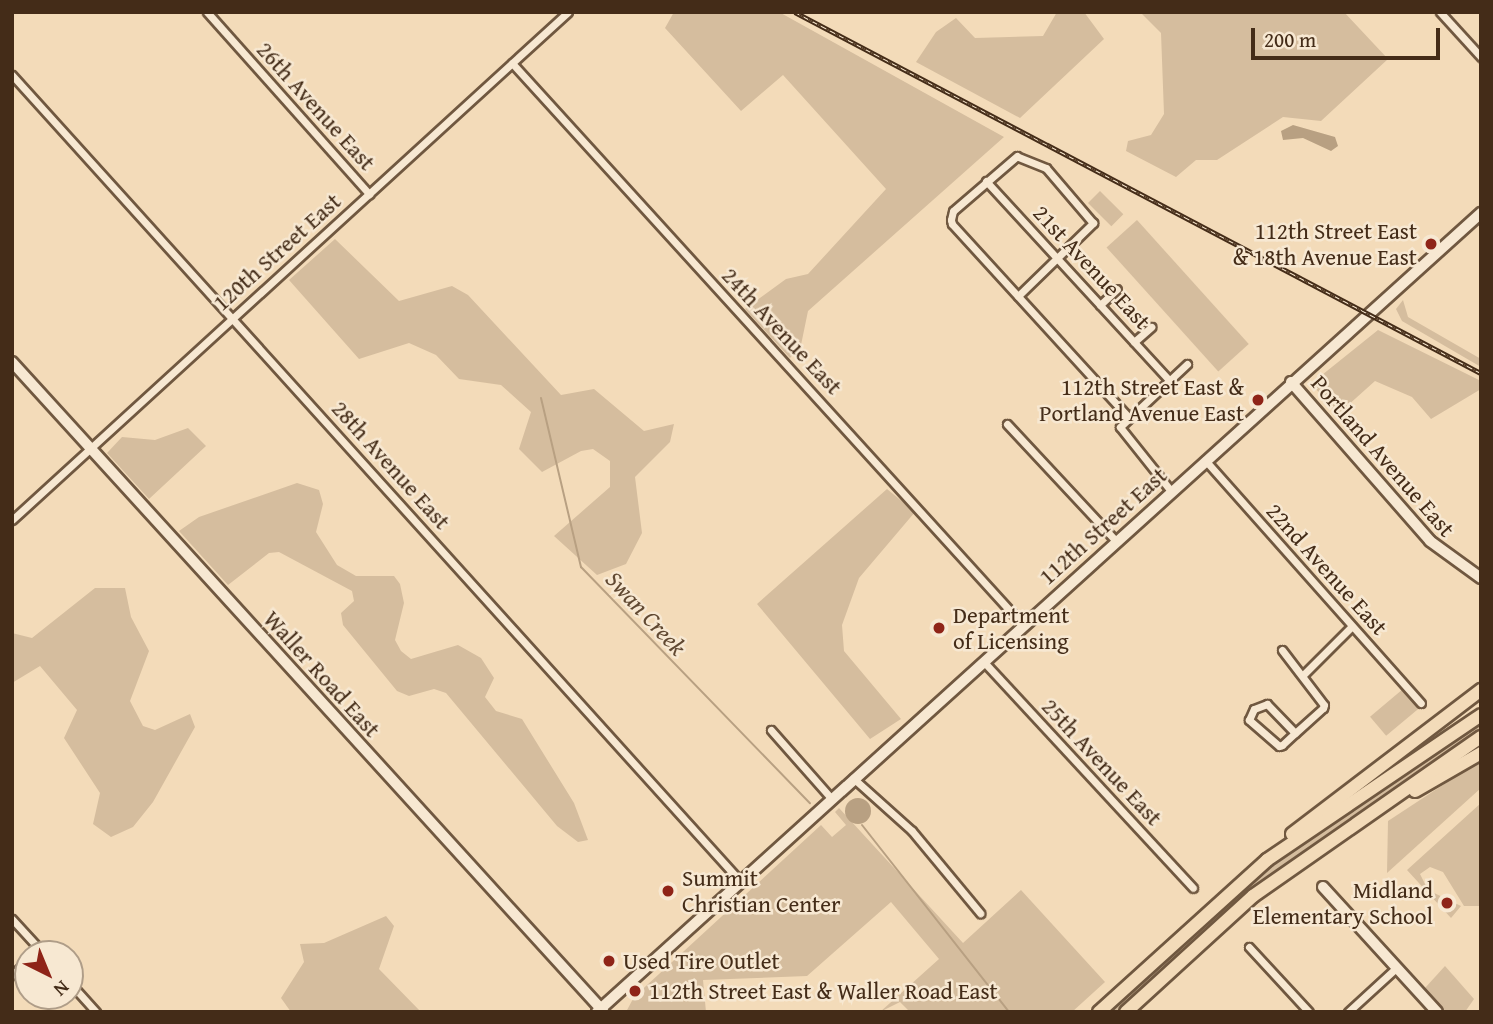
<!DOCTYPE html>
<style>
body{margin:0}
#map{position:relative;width:1493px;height:1024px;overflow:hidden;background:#f3dbb9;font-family:"Gentium Book Plus",serif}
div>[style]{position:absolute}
.green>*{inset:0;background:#d5bd9e;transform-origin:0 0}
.water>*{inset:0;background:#b8a082}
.round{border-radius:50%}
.stream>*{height:2px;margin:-1px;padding:0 1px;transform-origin:1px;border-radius:1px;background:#b8a082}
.roads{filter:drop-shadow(2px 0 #705840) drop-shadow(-2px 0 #705840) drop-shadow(0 2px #705840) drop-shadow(0 -2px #705840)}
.street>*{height:7px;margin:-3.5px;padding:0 3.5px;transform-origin:3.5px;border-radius:3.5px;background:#f7e8d2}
.secondary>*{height:10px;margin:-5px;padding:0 5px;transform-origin:5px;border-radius:5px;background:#f7e8d2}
.highway>*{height:12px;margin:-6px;padding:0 6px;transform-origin:6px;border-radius:6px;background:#f3dbb9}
.rail>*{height:4.5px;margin-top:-2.25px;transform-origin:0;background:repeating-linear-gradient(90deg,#f7e8d2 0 5px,#442c18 0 10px);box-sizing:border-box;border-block:2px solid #442c18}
.dots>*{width:19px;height:19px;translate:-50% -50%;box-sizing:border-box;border:4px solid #f7e8d2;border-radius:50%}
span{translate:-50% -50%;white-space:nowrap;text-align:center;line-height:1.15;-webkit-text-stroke:5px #f7e8d2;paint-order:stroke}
.street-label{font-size:23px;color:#442c18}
.poi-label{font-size:23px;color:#442c18}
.right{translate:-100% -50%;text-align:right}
.left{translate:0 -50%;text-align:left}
.water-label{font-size:24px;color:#614932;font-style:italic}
.frame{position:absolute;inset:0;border:14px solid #442c18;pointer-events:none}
.north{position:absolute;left:14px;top:940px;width:70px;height:70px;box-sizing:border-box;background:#f7e8d2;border:2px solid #af9d88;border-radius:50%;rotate:137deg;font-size:19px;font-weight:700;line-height:28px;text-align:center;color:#442c18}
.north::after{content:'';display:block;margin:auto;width:24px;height:32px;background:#8f2418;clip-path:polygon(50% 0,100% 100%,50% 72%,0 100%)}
.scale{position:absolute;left:1251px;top:28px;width:189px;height:32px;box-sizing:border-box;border:4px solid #442c18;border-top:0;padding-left:9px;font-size:21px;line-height:24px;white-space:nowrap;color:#442c18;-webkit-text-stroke:5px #f7e8d2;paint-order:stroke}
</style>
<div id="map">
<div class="green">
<i style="clip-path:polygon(674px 12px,779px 12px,1004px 137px,808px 311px,801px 345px,790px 358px,745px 309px,786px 279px,808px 274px,886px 189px,783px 75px,741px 111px,665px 28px)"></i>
<i style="clip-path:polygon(1057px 12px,1084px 12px,1104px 39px,1020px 118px,916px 62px,936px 32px,956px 18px,975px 38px,1043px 36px)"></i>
<i style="clip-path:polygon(1140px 12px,1344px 12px,1388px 59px,1321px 121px,1283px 117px,1217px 160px,1196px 160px,1176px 177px,1126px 151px,1128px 141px,1151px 135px,1164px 114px,1161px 33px)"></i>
<i style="left:1100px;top:191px;width:33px;height:17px;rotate:45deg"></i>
<i style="left:1137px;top:220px;width:167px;height:41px;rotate:48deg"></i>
<i style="clip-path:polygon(335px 239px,399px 301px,452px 286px,468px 295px,561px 395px,594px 389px,644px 431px,674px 424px,670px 442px,635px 477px,642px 533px,626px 564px,597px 575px,554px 536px,610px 487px,610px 461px,593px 449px,581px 451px,542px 472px,519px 449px,531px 412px,501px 385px,459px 379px,436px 355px,409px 343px,359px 359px,289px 280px)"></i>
<i style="clip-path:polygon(1403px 300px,1408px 317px,1481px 359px,1481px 367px,1402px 321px,1396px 309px)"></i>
<i style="clip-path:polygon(1378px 330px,1481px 381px,1481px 389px,1431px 419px,1412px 397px,1375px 381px,1337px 415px,1316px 389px,1317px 379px)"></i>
<i style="clip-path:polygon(188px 428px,206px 446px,149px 499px,107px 453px,122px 437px,155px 440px)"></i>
<i style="clip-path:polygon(297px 483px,319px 490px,323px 504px,316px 532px,337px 565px,356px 576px,394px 576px,400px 584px,404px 603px,395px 640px,401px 651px,411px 659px,458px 645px,481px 658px,494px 678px,485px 697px,496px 711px,522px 719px,574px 803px,588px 840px,578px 842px,557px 826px,446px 693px,434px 689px,409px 696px,397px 691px,343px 625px,341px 613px,354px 601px,352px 591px,279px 552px,269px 553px,228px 585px,179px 531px,199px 517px)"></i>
<i style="clip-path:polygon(887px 489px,915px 512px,859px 578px,842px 625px,844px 651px,901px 719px,870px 739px,757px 604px)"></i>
<i style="clip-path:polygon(95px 588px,125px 588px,131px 617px,149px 651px,130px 701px,143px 726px,155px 730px,190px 714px,195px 727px,153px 802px,133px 827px,111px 837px,93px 824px,100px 793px,64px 738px,77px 710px,40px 666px,12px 683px,12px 633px,32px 638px)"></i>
<i style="left:1403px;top:689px;width:25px;height:43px;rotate:50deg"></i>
<i style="clip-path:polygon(1481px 721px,1481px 731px,1269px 876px,1118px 1012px,1107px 1012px,1256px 877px)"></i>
<i style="clip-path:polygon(1481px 760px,1481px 788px,1387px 873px,1388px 821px)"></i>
<i style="clip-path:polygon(1481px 803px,1481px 906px,1464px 906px,1443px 872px,1430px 867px,1420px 874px,1428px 890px,1461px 906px,1451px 918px,1407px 870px)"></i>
<i style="clip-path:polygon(839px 808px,963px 943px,1021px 890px,1105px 982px,1072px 1012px,910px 1012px,900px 1002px,880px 1012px,939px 959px,891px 902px,807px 976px,703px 980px,706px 1012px,626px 1012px,634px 997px,821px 825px,832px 837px,846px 825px,835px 812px)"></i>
<i style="clip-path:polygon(386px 916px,394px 926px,379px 969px,421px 1012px,291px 1012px,281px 998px,304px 962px,300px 944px,324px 943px)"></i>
<i style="clip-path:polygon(1445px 966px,1474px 999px,1465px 1012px,1446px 1012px,1425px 988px)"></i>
</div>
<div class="water">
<i style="clip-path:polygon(1293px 125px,1335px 137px,1338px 146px,1331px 151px,1303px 138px,1283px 140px,1281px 131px)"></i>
<i class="round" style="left:845px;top:798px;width:26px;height:26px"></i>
</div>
<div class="stream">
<i style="left:541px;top:398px;width:174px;rotate:76.7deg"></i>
<i style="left:581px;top:567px;width:329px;rotate:45.9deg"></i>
<i style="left:862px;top:825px;width:238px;rotate:51.8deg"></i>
</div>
<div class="roads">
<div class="street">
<i style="left:207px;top:12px;width:244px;rotate:48.3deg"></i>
<i style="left:1440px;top:12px;width:61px;rotate:47.7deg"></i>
<i style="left:512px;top:63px;width:760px;rotate:47.72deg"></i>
<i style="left:12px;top:75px;width:1086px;rotate:47.91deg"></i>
<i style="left:986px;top:181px;width:270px;rotate:47.4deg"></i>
<i style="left:1018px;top:296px;width:105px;rotate:-44.2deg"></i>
<i style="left:1093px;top:223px;width:72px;rotate:-130.5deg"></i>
<i style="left:1046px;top:168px;width:31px;rotate:-158deg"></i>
<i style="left:1017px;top:156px;width:84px;rotate:139.3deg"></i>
<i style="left:953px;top:211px;width:9px;rotate:103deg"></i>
<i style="left:951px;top:220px;width:4px;rotate:76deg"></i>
<i style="left:952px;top:224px;width:263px;rotate:47.6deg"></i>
<i style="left:1100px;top:305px;width:23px;rotate:-43deg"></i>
<i style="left:1134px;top:342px;width:23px;rotate:-41deg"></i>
<i style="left:1007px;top:424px;width:160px;rotate:47deg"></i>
<i style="left:1205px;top:460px;width:325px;rotate:48.4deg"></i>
<i style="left:1171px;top:491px;width:82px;rotate:-128.6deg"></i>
<i style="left:1120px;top:427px;width:92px;rotate:-43.2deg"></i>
<i style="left:12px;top:520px;width:753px;rotate:-42.42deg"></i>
<i style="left:1282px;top:650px;width:69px;rotate:52.6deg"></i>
<i style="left:1324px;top:705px;width:3px;rotate:108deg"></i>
<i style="left:1323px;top:708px;width:38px;rotate:138deg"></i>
<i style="left:1295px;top:733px;width:18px;rotate:137deg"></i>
<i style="left:1282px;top:745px;width:3px;rotate:162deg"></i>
<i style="left:1279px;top:746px;width:40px;rotate:-139deg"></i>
<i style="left:1249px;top:720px;width:12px;rotate:-66deg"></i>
<i style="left:1254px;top:709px;width:14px;rotate:-21deg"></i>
<i style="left:1267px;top:704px;width:40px;rotate:46deg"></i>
<i style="left:983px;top:661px;width:309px;rotate:47.2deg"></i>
<i style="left:1303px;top:675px;width:69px;rotate:-45deg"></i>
<i style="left:771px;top:730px;width:91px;rotate:48.6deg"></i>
<i style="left:853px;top:778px;width:79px;rotate:41.9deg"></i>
<i style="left:912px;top:831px;width:107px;rotate:50.3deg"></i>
<i style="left:12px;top:919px;width:47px;rotate:47.6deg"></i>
<i style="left:1249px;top:947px;width:88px;rotate:47.3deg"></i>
<i style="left:12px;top:975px;width:21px;rotate:-41deg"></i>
<i style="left:70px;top:983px;width:39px;rotate:48deg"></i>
<i style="left:1348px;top:1012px;width:65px;rotate:-42.5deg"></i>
</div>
<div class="secondary">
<i style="left:12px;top:362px;width:878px;rotate:47.68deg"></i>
<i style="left:1291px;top:382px;width:211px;rotate:48.8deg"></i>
<i style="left:1430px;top:541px;width:63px;rotate:36deg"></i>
<i style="left:1323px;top:887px;width:169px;rotate:47.6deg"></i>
<i style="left:597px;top:1012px;width:1192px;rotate:-42.11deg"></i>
</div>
<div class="highway">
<i style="left:1415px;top:791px;width:76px;rotate:-29.9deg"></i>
<i style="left:1292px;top:834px;width:238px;rotate:-37.3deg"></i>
<i style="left:1099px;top:1012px;width:227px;rotate:-42.1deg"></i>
<i style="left:1267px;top:860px;width:258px;rotate:-34.1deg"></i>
<i style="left:1126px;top:1012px;width:172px;rotate:-42.4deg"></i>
<i style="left:1253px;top:896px;width:278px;rotate:-34.9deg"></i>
</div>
</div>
<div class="rail">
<i style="left:795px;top:12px;width:775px;rotate:27.76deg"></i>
</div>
<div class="dots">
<i style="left:1431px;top:244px;background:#8f2418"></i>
<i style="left:1258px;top:400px;background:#8f2418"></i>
<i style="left:939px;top:628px;background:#8f2418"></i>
<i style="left:668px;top:891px;background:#8f2418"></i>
<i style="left:1447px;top:903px;background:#8f2418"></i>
<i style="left:609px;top:961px;background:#8f2418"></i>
<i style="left:635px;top:991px;background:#8f2418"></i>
</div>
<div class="street-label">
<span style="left:316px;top:106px;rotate:48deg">26th Avenue East</span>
<span style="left:277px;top:252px;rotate:-42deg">120th Street East</span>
<span style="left:1092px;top:267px;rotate:47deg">21st Avenue East</span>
<span style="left:782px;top:331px;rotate:47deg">24th Avenue East</span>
<span style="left:1383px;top:456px;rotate:49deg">Portland Avenue East</span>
<span style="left:391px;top:465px;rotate:48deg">28th Avenue East</span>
<span style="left:1103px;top:526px;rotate:-42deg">112th Street East</span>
<span style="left:1327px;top:569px;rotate:48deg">22nd Avenue East</span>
<span style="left:322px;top:674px;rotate:48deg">Waller Road East</span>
<span style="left:1102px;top:762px;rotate:47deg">25th Avenue East</span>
</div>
<div class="poi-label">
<span class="right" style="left:1417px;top:244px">112th Street East<br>&amp; 18th Avenue East</span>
<span class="right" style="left:1244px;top:400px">112th Street East &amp;<br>Portland Avenue East</span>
<span class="left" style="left:953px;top:628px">Department<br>of Licensing</span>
<span class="left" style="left:682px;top:891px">Summit<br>Christian Center</span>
<span class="right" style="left:1433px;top:903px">Midland<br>Elementary School</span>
<span class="left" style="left:623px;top:961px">Used Tire Outlet</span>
<span class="left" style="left:649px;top:991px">112th Street East &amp; Waller Road East</span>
</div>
<div class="water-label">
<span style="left:646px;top:613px;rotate:47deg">Swan Creek</span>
</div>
<div class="frame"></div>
<div class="north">N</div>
<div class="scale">200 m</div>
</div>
